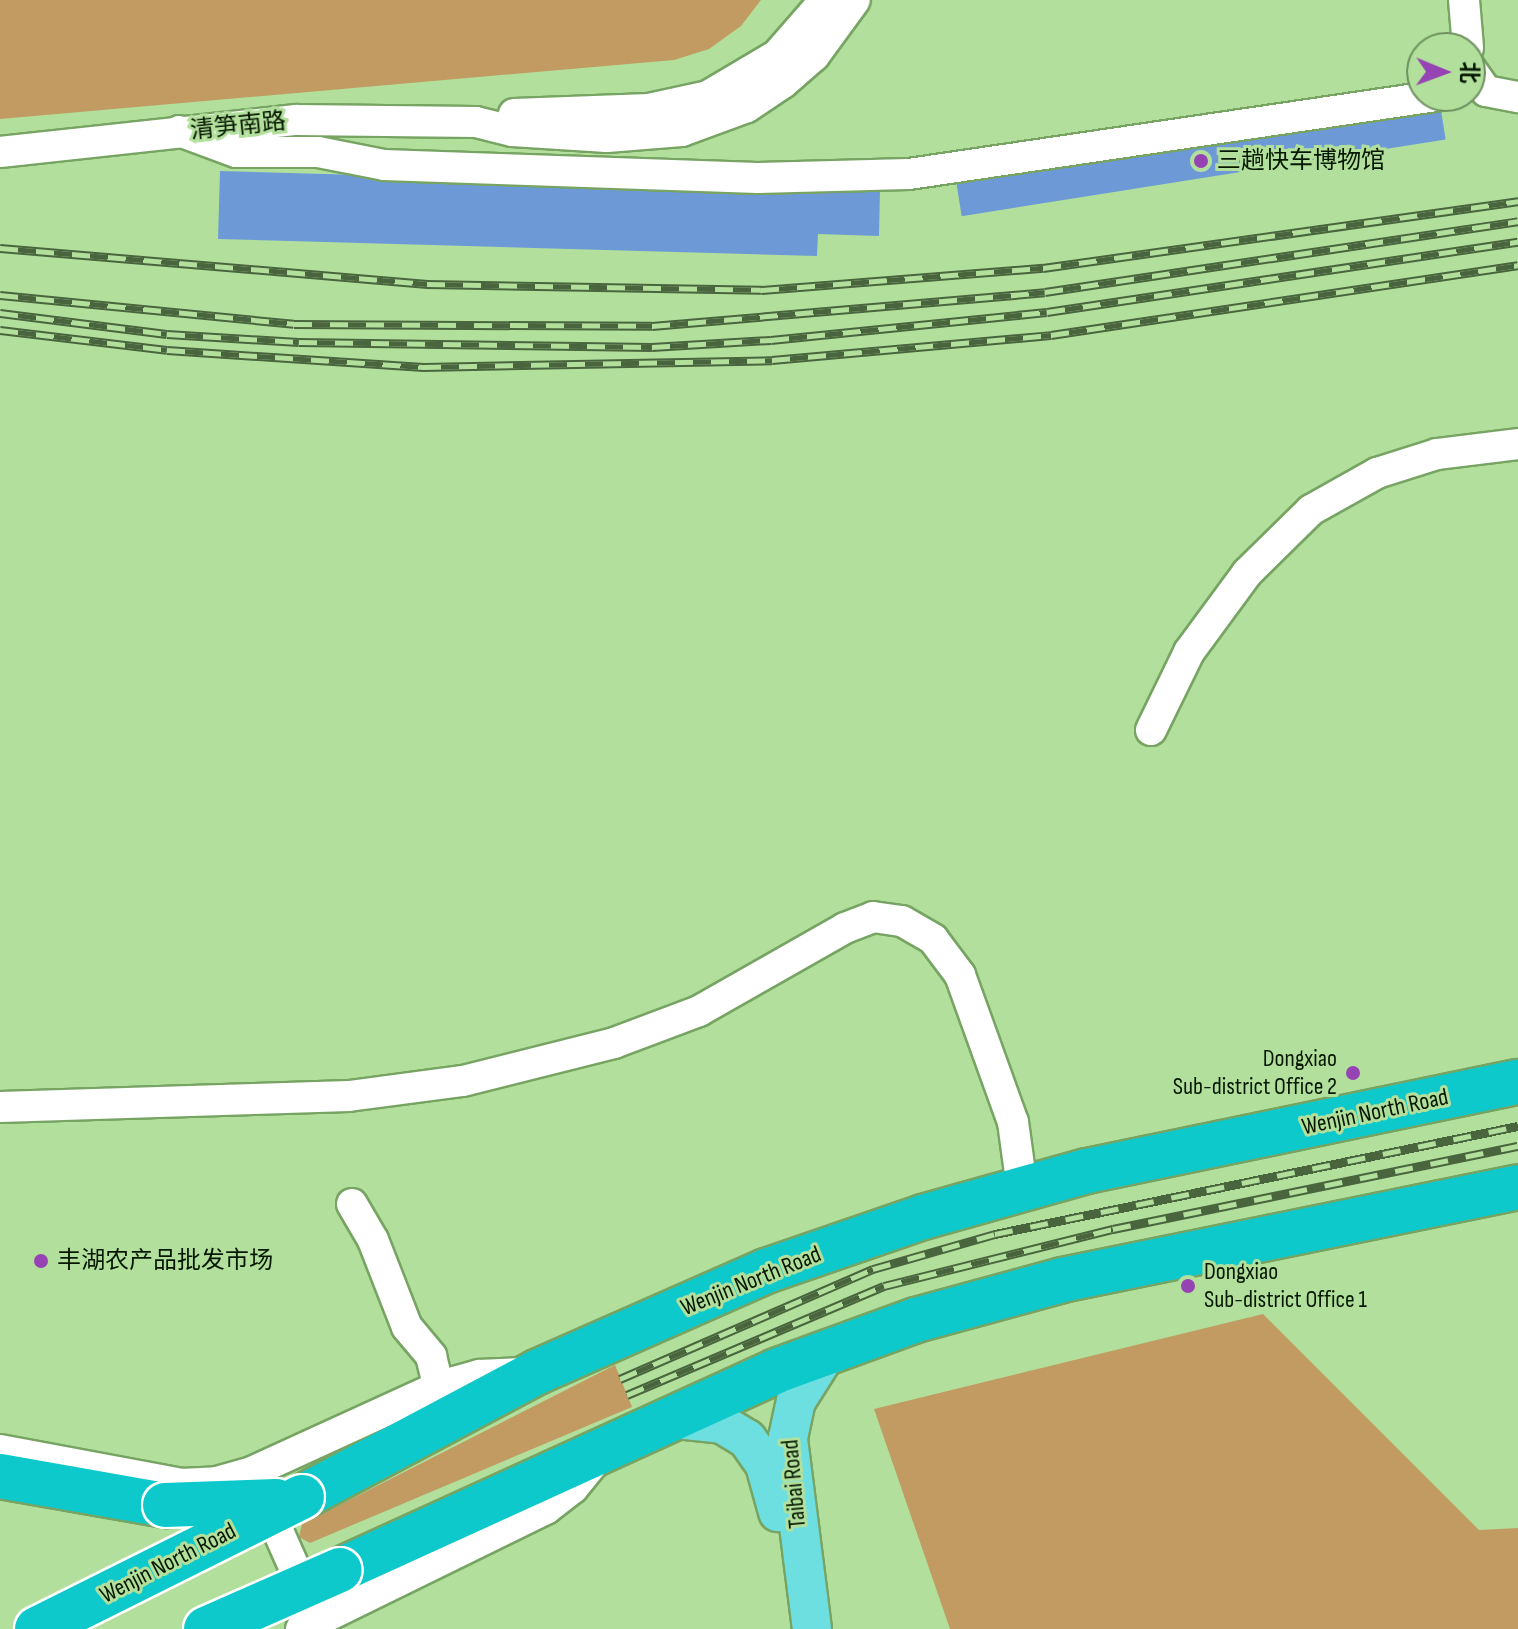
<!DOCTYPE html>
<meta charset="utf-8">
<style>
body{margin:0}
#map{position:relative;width:1518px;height:1629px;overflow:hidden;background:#b2e09c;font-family:"Sofia Sans Condensed","Noto Sans SC",sans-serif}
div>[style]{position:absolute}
.forest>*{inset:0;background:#c19b62}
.building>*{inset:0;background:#6d9ad7;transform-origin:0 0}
.roads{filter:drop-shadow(2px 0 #77a463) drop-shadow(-2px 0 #77a463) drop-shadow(0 2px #77a463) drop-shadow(0 -2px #77a463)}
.minor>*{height:30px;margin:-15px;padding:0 15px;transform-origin:15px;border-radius:15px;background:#fff}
.major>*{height:38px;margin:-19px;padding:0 19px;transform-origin:19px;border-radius:19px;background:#6edfe0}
.highway>*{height:44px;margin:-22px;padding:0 22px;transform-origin:22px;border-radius:22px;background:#0dc9cb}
.rail>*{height:9px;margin-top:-4.5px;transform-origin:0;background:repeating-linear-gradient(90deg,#b2e09c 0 18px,#49653d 0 36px);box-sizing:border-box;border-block:2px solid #49653d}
.bridges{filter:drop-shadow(2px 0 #fff) drop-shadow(-2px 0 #fff) drop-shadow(0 2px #fff) drop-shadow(0 -2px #fff)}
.highway-bridge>*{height:44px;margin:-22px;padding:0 22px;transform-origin:22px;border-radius:22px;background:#0dc9cb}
.dots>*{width:22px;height:22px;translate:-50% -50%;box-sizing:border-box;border:4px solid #b2e09c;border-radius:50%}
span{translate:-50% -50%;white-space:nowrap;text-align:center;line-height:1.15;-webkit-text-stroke:6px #b2e09c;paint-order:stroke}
.street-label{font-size:24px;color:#061701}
.poi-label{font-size:24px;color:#061701}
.left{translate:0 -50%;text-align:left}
.right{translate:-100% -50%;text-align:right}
.north{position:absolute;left:1406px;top:32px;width:80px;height:80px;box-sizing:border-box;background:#b2e09c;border:2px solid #6d905e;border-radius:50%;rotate:91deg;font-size:22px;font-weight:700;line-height:32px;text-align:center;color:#061701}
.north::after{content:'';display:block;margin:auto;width:28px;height:36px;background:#9644b3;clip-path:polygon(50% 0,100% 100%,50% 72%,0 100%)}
</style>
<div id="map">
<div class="forest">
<i style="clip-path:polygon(0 0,761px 0,741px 26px,709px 49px,674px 60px,0 119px)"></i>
<i style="clip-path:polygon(1263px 1314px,1479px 1530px,1518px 1528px,1518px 1629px,950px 1629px,874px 1409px)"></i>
<i style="clip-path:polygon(615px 1365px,632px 1407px,310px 1543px,299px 1537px,302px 1524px)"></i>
</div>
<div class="building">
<i style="left:1440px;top:104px;width:36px;height:490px;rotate:81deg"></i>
<i style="clip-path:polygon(220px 171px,880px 190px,879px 236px,818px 234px,817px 256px,218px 239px)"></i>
</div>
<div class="roads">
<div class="minor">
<i style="left:1464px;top:0;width:48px;rotate:85.2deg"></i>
<i style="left:1470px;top:68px;width:28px;rotate:55deg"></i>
<i style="left:1486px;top:91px;width:33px;rotate:11deg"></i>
<i style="left:514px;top:114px;width:135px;rotate:-2.1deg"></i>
<i style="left:649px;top:109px;width:60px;rotate:-12.4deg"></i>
<i style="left:708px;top:96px;width:80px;rotate:-30.7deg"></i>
<i style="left:777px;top:55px;width:73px;rotate:-48.9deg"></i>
<i style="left:179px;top:131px;width:61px;rotate:20.2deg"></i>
<i style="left:236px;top:152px;width:82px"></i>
<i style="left:318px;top:152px;width:67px;rotate:11.1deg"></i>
<i style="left:384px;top:165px;width:374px;rotate:2deg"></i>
<i style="left:758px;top:178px;width:151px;rotate:-1.5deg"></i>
<i style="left:909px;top:174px;width:533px;rotate:-8.42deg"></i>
<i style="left:0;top:152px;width:298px;rotate:-6.2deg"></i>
<i style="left:296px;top:120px;width:180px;rotate:0.6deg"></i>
<i style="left:476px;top:122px;width:37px;rotate:14deg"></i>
<i style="left:512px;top:131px;width:95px;rotate:3.6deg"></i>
<i style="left:607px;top:137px;width:75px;rotate:-4.6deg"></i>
<i style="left:682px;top:131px;width:69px;rotate:-20.3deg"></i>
<i style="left:747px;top:107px;width:43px;rotate:-33.7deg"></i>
<i style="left:783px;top:83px;width:41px;rotate:-41.1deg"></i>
<i style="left:814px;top:56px;width:69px;rotate:-53.8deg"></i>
<i style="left:1151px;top:730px;width:87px;rotate:-64deg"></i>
<i style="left:1189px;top:652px;width:98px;rotate:-53.7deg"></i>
<i style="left:1247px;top:573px;width:90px;rotate:-44.5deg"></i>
<i style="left:1311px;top:510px;width:76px;rotate:-29.3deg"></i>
<i style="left:1377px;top:473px;width:63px;rotate:-17.6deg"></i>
<i style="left:1437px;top:454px;width:82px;rotate:-7deg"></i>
<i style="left:0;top:1107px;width:349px;rotate:-1.8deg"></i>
<i style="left:349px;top:1096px;width:115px;rotate:-7.5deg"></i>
<i style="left:463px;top:1081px;width:156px;rotate:-14.1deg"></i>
<i style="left:614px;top:1043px;width:91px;rotate:-20.6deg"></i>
<i style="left:699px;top:1011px;width:168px;rotate:-29.6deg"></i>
<i style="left:845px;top:928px;width:30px;rotate:-21deg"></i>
<i style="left:873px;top:917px;width:29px;rotate:8deg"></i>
<i style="left:902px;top:921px;width:36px;rotate:30deg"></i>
<i style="left:933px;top:939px;width:45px;rotate:53.1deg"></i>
<i style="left:960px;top:975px;width:156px;rotate:70.2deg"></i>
<i style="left:1013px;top:1122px;width:67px;rotate:82.2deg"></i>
<i style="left:352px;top:1204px;width:42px;rotate:59.7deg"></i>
<i style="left:373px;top:1240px;width:93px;rotate:68.7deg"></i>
<i style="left:407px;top:1327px;width:38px;rotate:50deg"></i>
<i style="left:431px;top:1356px;width:50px;rotate:76.2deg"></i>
<i style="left:0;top:1450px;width:184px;rotate:10.6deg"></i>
<i style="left:181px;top:1484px;width:36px;rotate:-3deg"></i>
<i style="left:217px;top:1482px;width:36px;rotate:-16deg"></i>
<i style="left:252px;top:1472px;width:207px;rotate:-24.6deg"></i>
<i style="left:440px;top:1386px;width:41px;rotate:-15.8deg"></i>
<i style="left:479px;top:1375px;width:44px;rotate:-2.6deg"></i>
<i style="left:263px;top:1497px;width:116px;rotate:66.1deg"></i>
<i style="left:301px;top:1629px;width:273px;rotate:-26.1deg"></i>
<i style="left:546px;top:1509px;width:34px;rotate:-38deg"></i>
<i style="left:573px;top:1488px;width:38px;rotate:-51deg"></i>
</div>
<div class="major">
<i style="left:667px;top:1418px;width:55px;rotate:6.2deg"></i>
<i style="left:722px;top:1424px;width:29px;rotate:31deg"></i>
<i style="left:747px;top:1439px;width:32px;rotate:55deg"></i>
<i style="left:765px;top:1465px;width:49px;rotate:74.5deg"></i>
<i style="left:812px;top:1629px;width:193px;rotate:-97.2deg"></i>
<i style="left:788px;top:1438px;width:38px;rotate:-78deg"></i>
<i style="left:796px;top:1401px;width:62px;rotate:-57.6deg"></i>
</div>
<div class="highway">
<i style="left:0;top:1476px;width:168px;rotate:10deg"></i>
<i style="left:302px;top:1497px;width:266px;rotate:-28deg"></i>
<i style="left:537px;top:1372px;width:250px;rotate:-23.8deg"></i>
<i style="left:766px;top:1271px;width:166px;rotate:-19deg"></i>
<i style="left:923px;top:1217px;width:170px;rotate:-15.7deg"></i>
<i style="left:1087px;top:1171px;width:440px;rotate:-11.7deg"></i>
<i style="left:340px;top:1570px;width:479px;rotate:-24.5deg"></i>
<i style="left:776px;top:1371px;width:149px;rotate:-20deg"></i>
<i style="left:916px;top:1320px;width:151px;rotate:-15.3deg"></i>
<i style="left:1062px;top:1280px;width:465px;rotate:-11.5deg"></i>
</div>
</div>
<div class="rail">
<i style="left:0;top:248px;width:429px;rotate:4.8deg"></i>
<i style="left:427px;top:284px;width:334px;rotate:1deg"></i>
<i style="left:761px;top:290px;width:283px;rotate:-4.5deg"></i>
<i style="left:1043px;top:268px;width:480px;rotate:-8deg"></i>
<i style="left:0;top:295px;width:295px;rotate:5.6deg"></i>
<i style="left:294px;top:324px;width:358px;rotate:0.3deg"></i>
<i style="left:652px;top:326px;width:394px;rotate:-4.9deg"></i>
<i style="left:1045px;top:292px;width:478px;rotate:-8.5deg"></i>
<i style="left:0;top:313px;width:168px;rotate:7.2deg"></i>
<i style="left:167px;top:334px;width:132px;rotate:3.5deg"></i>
<i style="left:299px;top:342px;width:353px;rotate:0.8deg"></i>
<i style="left:652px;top:347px;width:119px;rotate:-3.4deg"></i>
<i style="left:771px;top:340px;width:277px;rotate:-5.8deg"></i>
<i style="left:1047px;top:312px;width:476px;rotate:-8.5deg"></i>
<i style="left:0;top:330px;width:168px;rotate:6.8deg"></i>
<i style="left:167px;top:350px;width:257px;rotate:3.8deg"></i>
<i style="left:423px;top:367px;width:349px;rotate:-1.1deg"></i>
<i style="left:772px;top:360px;width:280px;rotate:-5.1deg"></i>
<i style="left:1051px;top:335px;width:472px;rotate:-8.5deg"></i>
<i style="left:620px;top:1379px;width:276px;rotate:-23.5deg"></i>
<i style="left:873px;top:1269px;width:127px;rotate:-16deg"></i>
<i style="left:995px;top:1234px;width:534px;rotate:-11.67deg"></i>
<i style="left:627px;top:1395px;width:279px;rotate:-23deg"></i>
<i style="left:884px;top:1286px;width:236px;rotate:-14deg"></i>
<i style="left:1113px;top:1229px;width:413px;rotate:-11.6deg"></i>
</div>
<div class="bridges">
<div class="highway-bridge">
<i style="left:165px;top:1505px;width:111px;rotate:-2.1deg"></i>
<i style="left:37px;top:1629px;width:296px;rotate:-26.5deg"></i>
<i style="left:206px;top:1629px;width:146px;rotate:-23.8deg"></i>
</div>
</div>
<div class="dots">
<i style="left:1201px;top:161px;background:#9644b3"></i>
<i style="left:1353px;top:1073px;background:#9644b3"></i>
<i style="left:41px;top:1261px;background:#9644b3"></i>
<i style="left:1188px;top:1286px;background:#9644b3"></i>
</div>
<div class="street-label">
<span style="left:238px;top:126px;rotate:-6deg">清笋南路</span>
<span style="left:1375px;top:1112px;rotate:-12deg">Wenjin North Road</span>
<span style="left:751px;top:1281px;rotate:-22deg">Wenjin North Road</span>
<span style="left:794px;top:1484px;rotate:-95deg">Taibai Road</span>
<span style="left:168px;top:1563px;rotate:-27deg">Wenjin North Road</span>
</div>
<div class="poi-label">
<span class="left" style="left:1217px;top:161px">三趟快车博物馆</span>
<span class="right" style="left:1337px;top:1073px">Dongxiao<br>Sub-district Office 2</span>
<span class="left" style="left:57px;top:1261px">丰湖农产品批发市场</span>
<span class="left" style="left:1204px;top:1286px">Dongxiao<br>Sub-district Office 1</span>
</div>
<div class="north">北</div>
</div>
